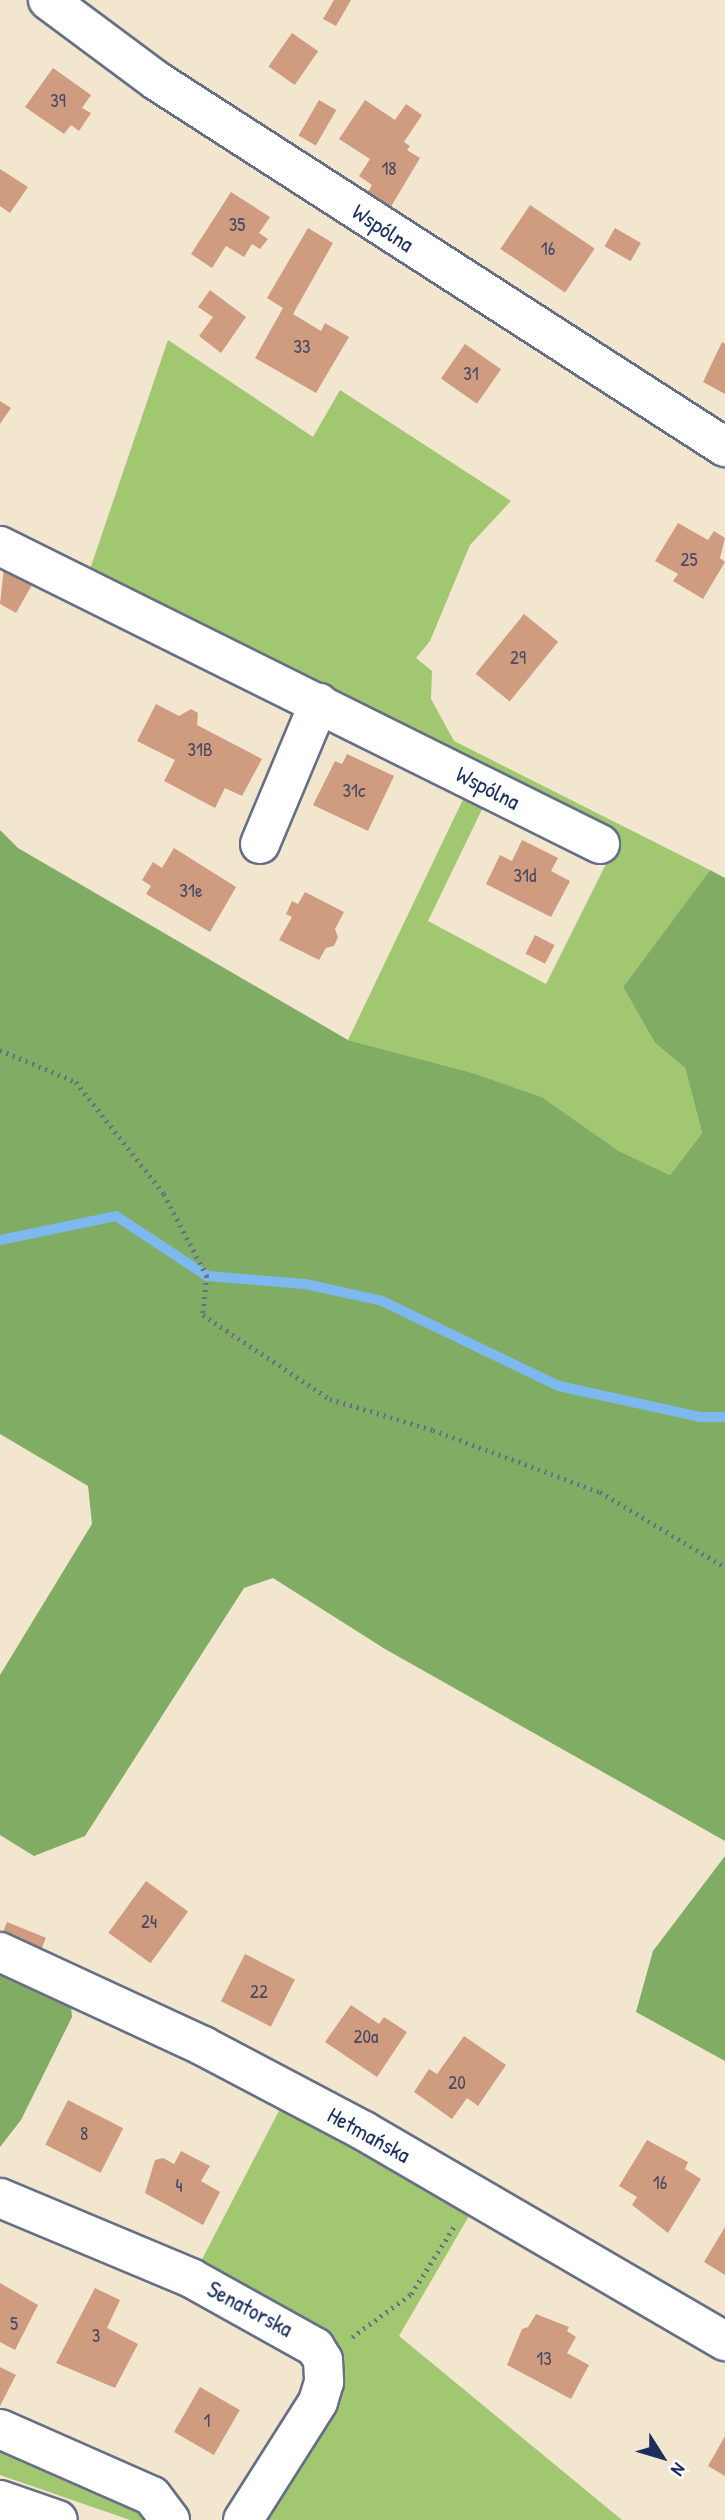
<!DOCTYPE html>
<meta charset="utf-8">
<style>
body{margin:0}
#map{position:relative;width:725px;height:2520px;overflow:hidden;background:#f2e7ce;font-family:"Patrick Hand",sans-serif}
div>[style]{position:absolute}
.green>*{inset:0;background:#a2c771}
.forest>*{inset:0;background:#81ac63}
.stream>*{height:10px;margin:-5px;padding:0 5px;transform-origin:5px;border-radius:5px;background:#7db8ef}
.building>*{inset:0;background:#d09c80;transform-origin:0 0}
.path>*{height:4.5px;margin-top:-2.25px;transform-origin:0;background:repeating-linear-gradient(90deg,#666f85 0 2px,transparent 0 7px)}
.roads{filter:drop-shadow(2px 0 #666f85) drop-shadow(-2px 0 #666f85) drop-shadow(0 2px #666f85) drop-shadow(0 -2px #666f85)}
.minor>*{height:38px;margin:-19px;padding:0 19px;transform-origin:19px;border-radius:19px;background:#fff}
span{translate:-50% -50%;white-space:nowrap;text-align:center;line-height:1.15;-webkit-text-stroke:5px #fff;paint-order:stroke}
.number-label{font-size:19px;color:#484a66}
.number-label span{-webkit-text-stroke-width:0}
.street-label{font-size:23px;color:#1b2f5e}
.north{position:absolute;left:627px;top:2422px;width:70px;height:70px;-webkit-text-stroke:5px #fff;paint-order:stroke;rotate:127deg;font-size:19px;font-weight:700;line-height:28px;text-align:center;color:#1b2f5e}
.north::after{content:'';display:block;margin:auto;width:24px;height:32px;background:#1b2f5e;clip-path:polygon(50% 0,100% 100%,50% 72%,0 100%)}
</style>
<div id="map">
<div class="green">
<i style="clip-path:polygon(168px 340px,313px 437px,340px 390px,511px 501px,470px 545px,430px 641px,416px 658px,432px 671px,431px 699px,454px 741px,710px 870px,623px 987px,655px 1043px,685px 1068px,702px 1133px,670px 1175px,619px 1151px,542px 1097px,473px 1073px,348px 1040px,467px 791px,487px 799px,428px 921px,546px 984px,616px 844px,87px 578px)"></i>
<i style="clip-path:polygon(285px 2099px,476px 2204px,399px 2336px,622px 2520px,252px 2520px,335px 2382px,197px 2269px)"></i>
<i style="clip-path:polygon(0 2437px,112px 2487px,152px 2520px,130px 2520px,0 2475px)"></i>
</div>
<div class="forest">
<i style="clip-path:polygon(0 830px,18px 848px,348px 1040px,473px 1073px,542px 1097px,619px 1151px,670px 1175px,702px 1133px,685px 1068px,655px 1043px,623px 987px,710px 870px,725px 878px,725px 1841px,385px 1649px,273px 1578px,244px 1588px,85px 1836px,34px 1856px,0 1835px,0 1675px,92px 1524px,88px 1486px,0 1434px)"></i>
<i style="clip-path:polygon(725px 1856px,725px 2061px,636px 2012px,653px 1951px)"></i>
<i style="clip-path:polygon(0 1965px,70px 1996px,72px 2017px,21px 2120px,0 2147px)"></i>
</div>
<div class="stream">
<i style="left:0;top:1240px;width:118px;rotate:-11.7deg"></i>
<i style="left:116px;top:1216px;width:109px;rotate:33.4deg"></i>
<i style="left:207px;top:1276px;width:98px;rotate:4.7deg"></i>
<i style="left:305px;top:1284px;width:79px;rotate:12.4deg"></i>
<i style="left:382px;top:1301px;width:196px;rotate:25.7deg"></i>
<i style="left:559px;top:1386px;width:144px;rotate:12.4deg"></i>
<i style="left:700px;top:1417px;width:25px"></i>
</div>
<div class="building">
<i style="clip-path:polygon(334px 0,351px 0,336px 26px,323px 19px)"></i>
<i style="left:292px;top:33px;width:32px;height:41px;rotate:35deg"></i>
<i style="clip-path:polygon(53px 68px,91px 95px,82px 108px,91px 113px,79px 131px,71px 125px,64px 134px,25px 107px)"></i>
<i style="left:319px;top:100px;width:20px;height:41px;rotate:30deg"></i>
<i style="clip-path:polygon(365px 100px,395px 120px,406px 104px,422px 115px,404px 142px,410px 146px,407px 150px,420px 158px,389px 210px,368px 192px,372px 185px,359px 176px,370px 159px,339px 139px)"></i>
<i style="clip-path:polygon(0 169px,28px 187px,10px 213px,0 206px)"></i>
<i style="clip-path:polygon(231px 192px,270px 217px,259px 233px,268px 239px,260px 249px,252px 244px,244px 257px,226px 246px,212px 268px,191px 254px)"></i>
<i style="left:530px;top:205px;width:78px;height:53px;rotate:34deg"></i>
<i style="clip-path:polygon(308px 228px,333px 243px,293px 314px,321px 331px,325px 323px,349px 337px,316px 393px,255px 358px,283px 308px,267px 298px)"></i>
<i style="left:615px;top:228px;width:30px;height:21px;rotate:30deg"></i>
<i style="clip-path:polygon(210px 290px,246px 317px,221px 353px,199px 336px,213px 317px,198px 307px)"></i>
<i style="clip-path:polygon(722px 342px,725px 344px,725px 394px,703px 382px)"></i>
<i style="left:465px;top:344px;width:44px;height:42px;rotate:35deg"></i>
<i style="clip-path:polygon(0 401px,11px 408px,0 424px)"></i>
<i style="clip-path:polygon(678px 523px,708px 540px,714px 531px,725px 538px,720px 558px,725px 562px,703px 599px,673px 581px,678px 574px,655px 561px)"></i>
<i style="clip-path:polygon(4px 567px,33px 583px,16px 613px,0 604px)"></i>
<i style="left:524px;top:614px;width:44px;height:77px;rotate:39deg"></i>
<i style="clip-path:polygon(156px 704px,179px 716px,191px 709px,198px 713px,197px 725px,262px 759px,242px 796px,225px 788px,215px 808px,164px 781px,175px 760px,137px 741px)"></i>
<i style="clip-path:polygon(347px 754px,394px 776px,368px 831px,313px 805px,335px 761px,342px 764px)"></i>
<i style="clip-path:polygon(522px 840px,558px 858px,551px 871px,570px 881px,551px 917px,486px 884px,500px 855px,512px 861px)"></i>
<i style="clip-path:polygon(174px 848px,236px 887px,210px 932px,146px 894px,151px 886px,142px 880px,153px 862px,162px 868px)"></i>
<i style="clip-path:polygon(305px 892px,344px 912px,335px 929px,338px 937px,334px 946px,326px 948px,319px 960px,279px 940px,292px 917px,286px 914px,292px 901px,298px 904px)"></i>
<i style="left:535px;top:935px;width:22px;height:21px;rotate:27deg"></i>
<i style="left:146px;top:1881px;width:52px;height:64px;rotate:36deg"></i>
<i style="left:7px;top:1922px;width:42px;height:18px;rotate:22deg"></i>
<i style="left:245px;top:1954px;width:56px;height:53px;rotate:27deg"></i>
<i style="clip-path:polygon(351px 2005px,379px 2024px,384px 2017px,407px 2032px,377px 2077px,325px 2042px)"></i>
<i style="clip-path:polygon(464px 2036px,506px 2065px,478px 2106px,467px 2098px,452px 2119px,414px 2092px,429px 2069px,437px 2074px)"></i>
<i style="left:68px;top:2100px;width:62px;height:50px;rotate:27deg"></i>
<i style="clip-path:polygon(647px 2140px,688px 2162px,685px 2169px,701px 2179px,668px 2233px,632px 2205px,637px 2197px,619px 2186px)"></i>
<i style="clip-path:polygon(181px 2151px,210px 2166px,201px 2181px,220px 2192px,203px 2225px,145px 2193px,155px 2160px,163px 2158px,174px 2164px)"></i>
<i style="clip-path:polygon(725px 2227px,725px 2275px,704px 2262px)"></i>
<i style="clip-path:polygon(0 2283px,38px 2305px,15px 2350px,0 2342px)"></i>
<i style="clip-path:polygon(95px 2288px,120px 2300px,107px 2328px,138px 2344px,115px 2388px,56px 2363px)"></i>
<i style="clip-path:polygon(536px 2314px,569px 2327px,567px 2331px,576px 2337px,567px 2353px,589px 2365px,571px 2399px,507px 2365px,522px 2329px,528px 2327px)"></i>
<i style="clip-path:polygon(0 2367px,16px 2375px,0 2406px)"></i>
<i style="left:200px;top:2387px;width:46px;height:52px;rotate:30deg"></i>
<i style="clip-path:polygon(725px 2436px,725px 2476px,708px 2466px)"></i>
</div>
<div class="path">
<i style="left:0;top:1050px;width:82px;rotate:22.8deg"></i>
<i style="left:76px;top:1082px;width:142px;rotate:51.8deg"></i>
<i style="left:164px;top:1194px;width:93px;rotate:62.3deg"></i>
<i style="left:207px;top:1276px;width:39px;rotate:96deg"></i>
<i style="left:203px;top:1315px;width:152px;rotate:33.5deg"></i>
<i style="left:330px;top:1399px;width:108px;rotate:16.8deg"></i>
<i style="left:433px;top:1430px;width:178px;rotate:20.4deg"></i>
<i style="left:600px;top:1492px;width:146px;rotate:31deg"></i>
<i style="left:352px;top:2337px;width:73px;rotate:-36.1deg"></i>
<i style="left:411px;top:2294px;width:82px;rotate:-57.5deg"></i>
</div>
<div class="roads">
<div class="minor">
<i style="left:48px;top:0;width:136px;rotate:36.6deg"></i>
<i style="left:157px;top:81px;width:676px;rotate:32.8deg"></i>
<i style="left:0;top:546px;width:670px;rotate:26.41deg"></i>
<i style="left:260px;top:844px;width:153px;rotate:-67.3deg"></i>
<i style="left:0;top:1952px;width:224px;rotate:24.8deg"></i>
<i style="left:203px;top:2046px;width:182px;rotate:27.8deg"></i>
<i style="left:364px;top:2131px;width:418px;rotate:30.2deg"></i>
<i style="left:0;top:2198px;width:207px;rotate:22.7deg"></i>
<i style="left:191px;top:2278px;width:142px;rotate:29.1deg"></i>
<i style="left:315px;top:2347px;width:15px;rotate:58deg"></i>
<i style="left:323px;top:2360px;width:22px;rotate:87deg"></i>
<i style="left:324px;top:2382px;width:21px;rotate:107deg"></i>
<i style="left:318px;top:2402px;width:140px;rotate:122.4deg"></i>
<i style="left:0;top:2429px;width:166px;rotate:23.8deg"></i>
<i style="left:152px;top:2496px;width:30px;rotate:53deg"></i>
<i style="left:0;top:2500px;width:61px;rotate:19deg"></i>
</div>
</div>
<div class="number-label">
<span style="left:58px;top:101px">39</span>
<span style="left:389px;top:169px">18</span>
<span style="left:237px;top:225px">35</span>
<span style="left:548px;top:249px">16</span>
<span style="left:302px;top:347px">33</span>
<span style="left:471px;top:374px">31</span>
<span style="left:689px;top:560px">25</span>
<span style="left:518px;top:658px">29</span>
<span style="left:200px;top:750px">31B</span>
<span style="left:354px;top:791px">31c</span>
<span style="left:525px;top:876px">31d</span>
<span style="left:191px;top:891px">31e</span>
<span style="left:149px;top:1922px">24</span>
<span style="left:259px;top:1992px">22</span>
<span style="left:366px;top:2037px">20a</span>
<span style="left:457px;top:2083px">20</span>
<span style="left:84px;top:2134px">8</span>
<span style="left:660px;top:2183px">16</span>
<span style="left:179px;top:2186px">4</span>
<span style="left:14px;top:2324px">5</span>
<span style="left:96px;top:2336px">3</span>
<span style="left:544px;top:2359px">13</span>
<span style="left:207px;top:2421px">1</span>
</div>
<div class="street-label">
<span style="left:383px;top:228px;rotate:33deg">Wspólna</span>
<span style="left:488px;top:788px;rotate:27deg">Wspólna</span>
<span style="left:369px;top:2135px;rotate:29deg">Hetmańska</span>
<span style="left:250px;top:2309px;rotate:28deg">Senatorska</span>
</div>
<div class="north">N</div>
</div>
